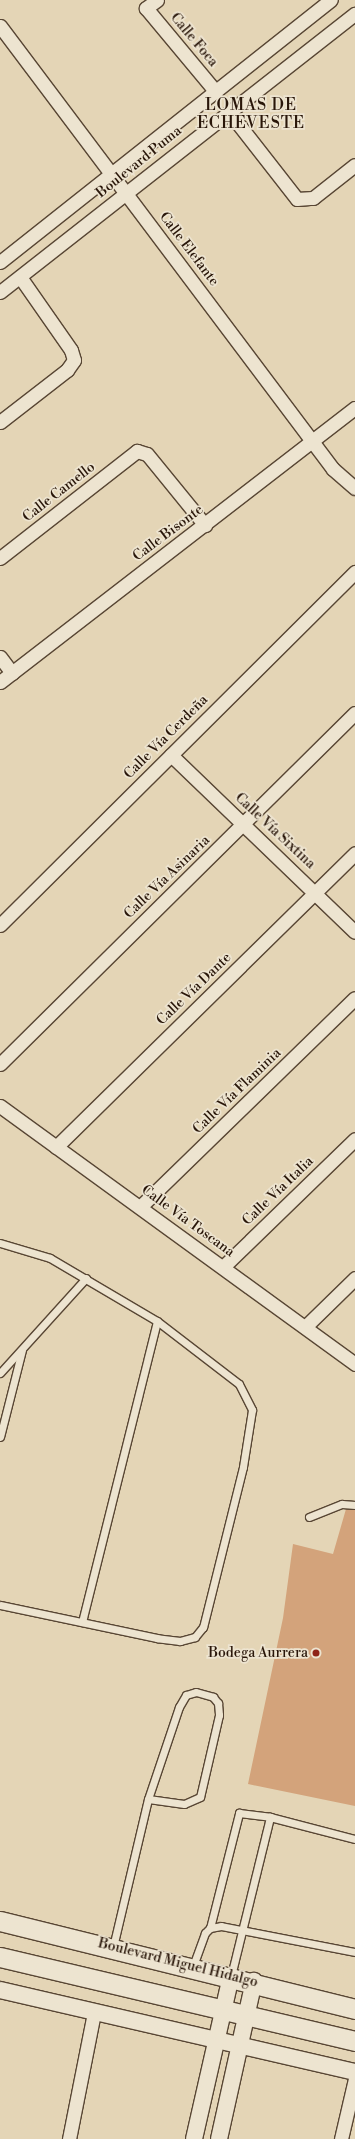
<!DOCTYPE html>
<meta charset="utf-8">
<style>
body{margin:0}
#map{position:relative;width:355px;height:2139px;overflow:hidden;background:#e4d5b6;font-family:"Libre Bodoni",serif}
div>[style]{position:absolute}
.building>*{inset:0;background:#d3a37b}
.roads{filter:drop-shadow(1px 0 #584634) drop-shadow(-1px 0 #584634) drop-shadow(0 1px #584634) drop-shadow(0 -1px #584634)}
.service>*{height:7px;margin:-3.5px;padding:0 3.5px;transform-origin:3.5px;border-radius:3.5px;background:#ede4d0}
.minor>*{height:13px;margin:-6.5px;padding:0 6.5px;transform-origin:6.5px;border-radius:6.5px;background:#ede4d0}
.tertiary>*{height:16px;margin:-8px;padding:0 8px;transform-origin:8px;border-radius:8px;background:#ede4d0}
.secondary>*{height:19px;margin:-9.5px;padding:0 9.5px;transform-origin:9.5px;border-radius:9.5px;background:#ede4d0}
.dots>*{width:11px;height:11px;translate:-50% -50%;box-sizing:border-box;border:2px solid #ede4d0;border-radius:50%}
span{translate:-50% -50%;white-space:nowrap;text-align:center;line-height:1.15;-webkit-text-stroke:3.5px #ede4d0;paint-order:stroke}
.street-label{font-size:14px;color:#291609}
.poi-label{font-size:14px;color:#291609}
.right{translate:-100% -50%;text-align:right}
.quarter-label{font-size:16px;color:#291609;letter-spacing:1px}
</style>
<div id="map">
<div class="building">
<i style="clip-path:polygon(346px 1509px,355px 1510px,355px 1806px,248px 1784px,283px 1618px,293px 1544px,333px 1554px)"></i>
</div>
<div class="roads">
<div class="service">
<i style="left:0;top:1243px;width:52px;rotate:16.7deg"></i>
<i style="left:50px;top:1258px;width:124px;rotate:30.5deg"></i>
<i style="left:157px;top:1321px;width:103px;rotate:37.5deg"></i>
<i style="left:239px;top:1384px;width:29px;rotate:63deg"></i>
<i style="left:252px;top:1410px;width:58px;rotate:99deg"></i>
<i style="left:243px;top:1467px;width:165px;rotate:104deg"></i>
<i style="left:203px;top:1627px;width:13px;rotate:129deg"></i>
<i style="left:195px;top:1637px;width:16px;rotate:165deg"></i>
<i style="left:180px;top:1641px;width:23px;rotate:-173deg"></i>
<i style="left:157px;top:1638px;width:160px;rotate:-168.1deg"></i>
<i style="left:0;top:1373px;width:128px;rotate:-47.8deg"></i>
<i style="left:0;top:1437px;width:90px;rotate:-75.8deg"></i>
<i style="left:309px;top:1517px;width:35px;rotate:-22deg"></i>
<i style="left:342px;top:1504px;width:13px;rotate:4deg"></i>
<i style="left:82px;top:1622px;width:310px;rotate:-76deg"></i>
<i style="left:210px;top:1928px;width:119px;rotate:-75.8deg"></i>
<i style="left:239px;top:1813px;width:31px;rotate:7deg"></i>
<i style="left:270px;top:1817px;width:88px;rotate:14.5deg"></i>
<i style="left:113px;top:1947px;width:152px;rotate:-76.7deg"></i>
<i style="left:148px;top:1799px;width:97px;rotate:-71.4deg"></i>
<i style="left:179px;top:1707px;width:14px;rotate:-60deg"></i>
<i style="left:186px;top:1695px;width:10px;rotate:-17deg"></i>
<i style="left:196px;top:1692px;width:18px;rotate:16deg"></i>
<i style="left:213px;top:1697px;width:8px;rotate:50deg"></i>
<i style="left:218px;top:1703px;width:12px;rotate:85deg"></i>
<i style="left:219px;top:1715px;width:84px;rotate:103deg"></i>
<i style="left:200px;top:1797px;width:17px;rotate:156deg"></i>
<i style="left:184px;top:1804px;width:36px;rotate:-172deg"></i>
<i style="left:193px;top:1966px;width:35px;rotate:-70deg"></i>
<i style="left:205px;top:1933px;width:7px;rotate:-45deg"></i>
<i style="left:210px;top:1928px;width:11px;rotate:-10deg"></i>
<i style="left:221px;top:1926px;width:136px;rotate:11deg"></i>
<i style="left:231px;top:1976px;width:164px;rotate:-76.2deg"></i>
</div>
<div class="minor">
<i style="left:157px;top:0;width:14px;rotate:144deg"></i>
<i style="left:146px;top:8px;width:109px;rotate:50.2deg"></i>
<i style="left:0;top:26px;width:554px;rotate:53.07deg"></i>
<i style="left:333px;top:469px;width:29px;rotate:41deg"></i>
<i style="left:229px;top:112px;width:110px;rotate:52deg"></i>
<i style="left:297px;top:199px;width:16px;rotate:-4deg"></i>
<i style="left:313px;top:198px;width:53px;rotate:-38.2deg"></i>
<i style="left:0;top:262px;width:422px;rotate:-38.4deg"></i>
<i style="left:0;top:292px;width:451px;rotate:-38.1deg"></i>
<i style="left:0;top:422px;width:85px;rotate:-37.8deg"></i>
<i style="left:67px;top:370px;width:12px;rotate:-55deg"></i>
<i style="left:74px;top:360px;width:10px;rotate:-107deg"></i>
<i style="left:71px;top:350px;width:89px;rotate:-124.9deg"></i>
<i style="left:0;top:558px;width:174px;rotate:-38deg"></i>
<i style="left:137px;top:451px;width:10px;rotate:17deg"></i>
<i style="left:147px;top:454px;width:92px;rotate:50.8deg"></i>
<i style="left:0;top:657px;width:20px;rotate:53deg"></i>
<i style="left:0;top:682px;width:448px;rotate:-37.7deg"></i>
<i style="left:171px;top:755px;width:255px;rotate:43.9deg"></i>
<i style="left:0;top:925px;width:501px;rotate:-44.84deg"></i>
<i style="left:0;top:1064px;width:499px;rotate:-44.7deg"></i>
<i style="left:0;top:1106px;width:439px;rotate:36deg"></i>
<i style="left:56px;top:1147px;width:419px;rotate:-44.5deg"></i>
<i style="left:141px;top:1206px;width:298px;rotate:-44.2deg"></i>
<i style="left:224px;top:1266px;width:182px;rotate:-44.1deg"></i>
<i style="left:305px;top:1327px;width:70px;rotate:-44.4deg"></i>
<i style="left:69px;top:2139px;width:128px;rotate:-78.8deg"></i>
<i style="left:341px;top:2139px;width:62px;rotate:-76.9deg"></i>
</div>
<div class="tertiary">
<i style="left:0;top:1990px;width:364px;rotate:13deg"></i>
<i style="left:194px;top:2139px;width:167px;rotate:-77.2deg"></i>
<i style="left:219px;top:2139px;width:162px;rotate:-77.5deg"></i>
</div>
<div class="secondary">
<i style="left:0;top:1921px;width:366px;rotate:13.9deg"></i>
<i style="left:0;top:1957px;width:365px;rotate:13.3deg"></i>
</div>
</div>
<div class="dots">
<i style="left:316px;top:1653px;background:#8f2418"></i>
</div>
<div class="street-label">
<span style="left:194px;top:40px;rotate:50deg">Calle Foca</span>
<span style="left:139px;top:162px;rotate:-39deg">Boulevard Puma</span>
<span style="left:189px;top:249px;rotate:53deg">Calle Elefante</span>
<span style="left:59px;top:492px;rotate:-38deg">Calle Camello</span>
<span style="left:168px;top:533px;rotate:-37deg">Calle Bisonte</span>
<span style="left:166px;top:737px;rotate:-45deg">Calle Vía Cerdeña</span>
<span style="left:275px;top:831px;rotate:43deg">Calle Vía Sixtina</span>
<span style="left:167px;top:877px;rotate:-44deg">Calle Vía Asinaria</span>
<span style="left:194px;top:989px;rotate:-44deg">Calle Vía Dante</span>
<span style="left:237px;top:1091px;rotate:-44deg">Calle Vía Flaminia</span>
<span style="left:278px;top:1191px;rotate:-44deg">Calle Vía Italia</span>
<span style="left:188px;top:1221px;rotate:36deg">Calle Vía Toscana</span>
<span style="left:178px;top:1963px;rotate:14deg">Boulevard Miguel Hidalgo</span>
</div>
<div class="poi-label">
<span class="right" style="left:308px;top:1653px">Bodega Aurrera</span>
</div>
<div class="quarter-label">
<span style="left:251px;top:114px">LOMAS DE<br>ECHEVESTE</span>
</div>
</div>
